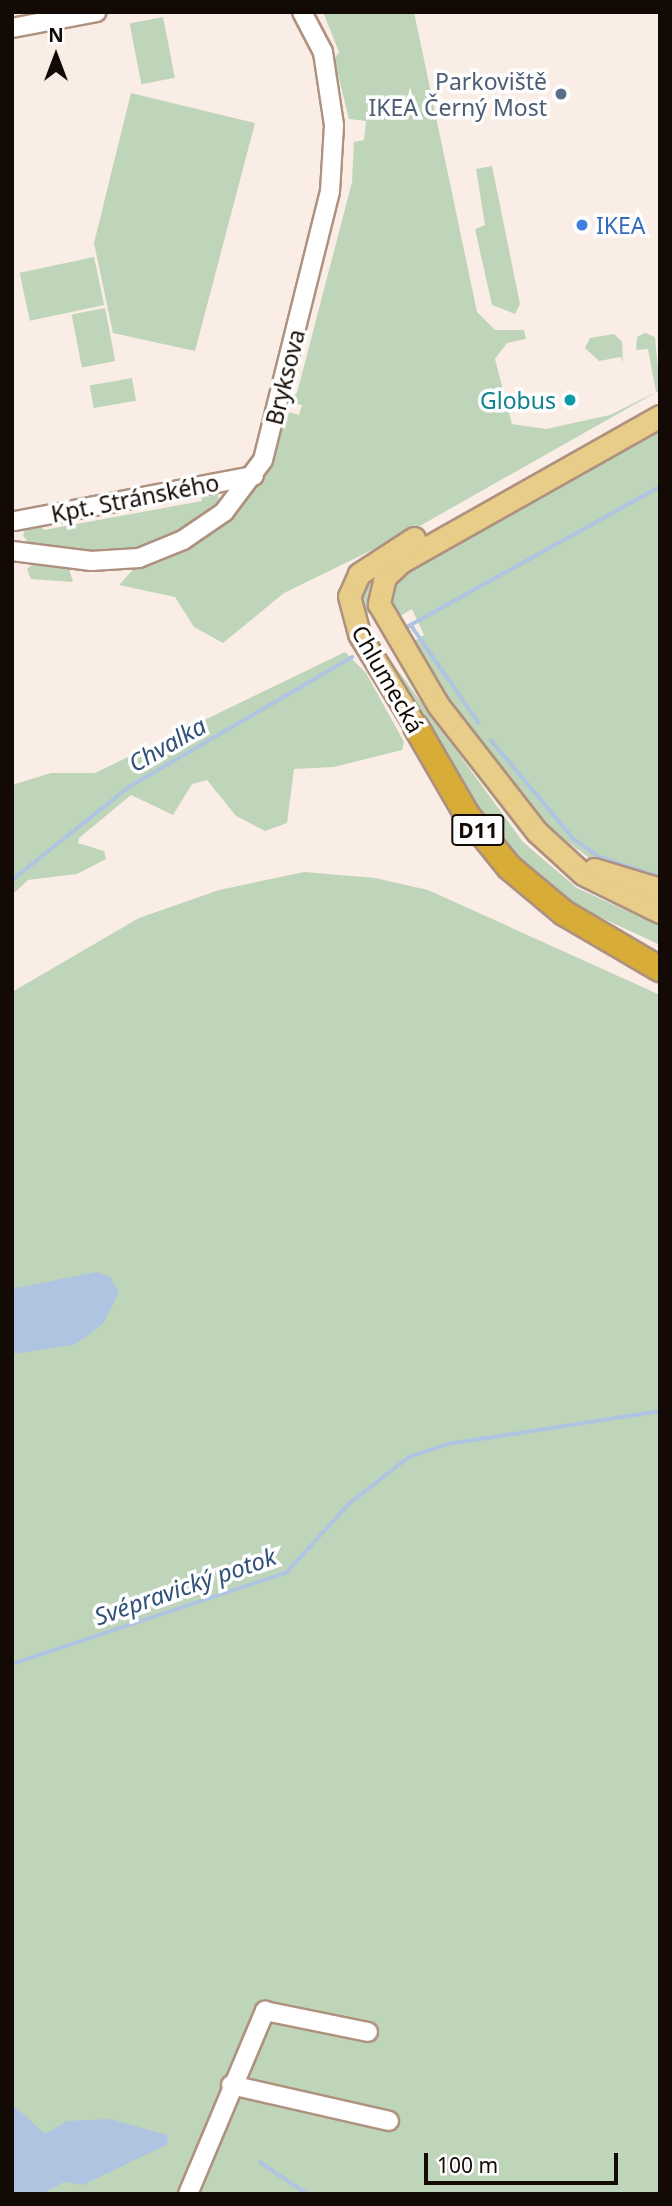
<!DOCTYPE html>
<meta charset="utf-8">
<style>
body{margin:0}
#map{position:relative;width:672px;height:2206px;overflow:hidden;background:#faede6;font-family:"Noto Sans",sans-serif}
div>[style]{position:absolute}
.green>*{inset:0;background:#bfd5b9;transform-origin:0 0}
.water>*{inset:0;background:#aec4e1}
.stream>*{height:3.5px;margin:-1.75px;padding:0 1.75px;transform-origin:1.75px;border-radius:1.75px;background:#aec4e1}
.roads{filter:drop-shadow(2px 0 #ae917f) drop-shadow(-2px 0 #ae917f) drop-shadow(0 2px #ae917f) drop-shadow(0 -2px #ae917f)}
.minor>*{height:18px;margin:-9px;padding:0 9px;transform-origin:9px;border-radius:9px;background:#fff}
.major>*{height:21px;margin:-10.5px;padding:0 10.5px;transform-origin:10.5px;border-radius:10.5px;background:#e7cd87}
.highway>*{height:24px;margin:-12px;padding:0 12px;transform-origin:12px;border-radius:12px;background:#d7ac37}
.dots>*{width:19px;height:19px;translate:-50% -50%;box-sizing:border-box;border:4px solid #fefefe;border-radius:50%}
span{translate:-50% -50%;white-space:nowrap;text-align:center;line-height:1.15;-webkit-text-stroke:7px #fefefe;paint-order:stroke}
.shield-label span{padding:2px 5px;background:#fefefe;border:2px solid;border-radius:5px;-webkit-text-stroke-width:0}
.shield-label{font-size:21px;color:#140a05;font-weight:700}
.service-label{font-size:23px;color:#4e5e75}
.right{translate:-100% -50%;text-align:right}
.shop-label{font-size:23px;color:#366cbe}
.left{translate:0 -50%;text-align:left}
.street-label{font-size:23px;color:#140a05}
.culture-label{font-size:23px;color:#0d838f}
.water-label{font-size:24px;color:#315179;font-style:italic}
.frame{position:absolute;inset:0;border:14px solid #140a05;pointer-events:none}
.north{position:absolute;left:21px;top:21px;width:70px;height:70px;-webkit-text-stroke:5px #fefefe;paint-order:stroke;rotate:0deg;font-size:19px;font-weight:700;line-height:28px;text-align:center;color:#140a05}
.north::after{content:'';display:block;margin:auto;width:24px;height:32px;background:#140a05;clip-path:polygon(50% 0,100% 100%,50% 72%,0 100%)}
.scale{position:absolute;left:424px;top:2153px;width:194px;height:32px;box-sizing:border-box;border:4px solid #140a05;border-top:0;padding-left:9px;font-size:21px;line-height:24px;white-space:nowrap;color:#140a05;-webkit-text-stroke:5px #fefefe;paint-order:stroke}
</style>
<div id="map">
<div class="green">
<i style="clip-path:polygon(323px 12px,414px 12px,477px 312px,495px 330px,524px 330px,526px 339px,507px 343px,495px 359px,512px 424px,546px 429px,610px 415px,656px 392px,648px 349px,636px 350px,637px 337px,645px 333px,655px 337px,660px 390px,409px 532px,284px 593px,223px 643px,194px 627px,175px 597px,119px 585px,137px 565px,181px 550px,221px 524px,266px 473px,282px 410px,299px 415px,302px 405px,284px 401px,297px 393px,352px 182px,354px 142px,364px 140px,366px 121px,349px 119px,334px 59px,339px 52px)"></i>
<i style="left:163px;top:17px;width:62px;height:34px;rotate:79deg"></i>
<i style="clip-path:polygon(131px 93px,255px 123px,195px 351px,113px 333px,94px 243px)"></i>
<i style="clip-path:polygon(492px 166px,520px 304px,515px 314px,492px 305px,475px 229px,485px 225px,476px 169px)"></i>
<i style="left:94px;top:257px;width:49px;height:76px;rotate:78deg"></i>
<i style="left:105px;top:308px;width:54px;height:34px;rotate:79deg"></i>
<i style="clip-path:polygon(614px 334px,622px 342px,623px 363px,621px 357px,599px 361px,585px 348px,590px 338px)"></i>
<i style="left:132px;top:378px;width:23px;height:43px;rotate:80deg"></i>
<i style="clip-path:polygon(660px 424px,660px 883px,596px 863px,542px 823px,469px 735px,409px 644px,424px 635px,412px 609px,394px 620px,390px 602px,393px 585px,409px 568px)"></i>
<i style="clip-path:polygon(218px 490px,219px 505px,166px 542px,143px 548px,98px 554px,31px 545px,23px 536px,26px 527px,40px 524px,44px 530px,202px 501px,200px 491px)"></i>
<i style="clip-path:polygon(35px 562px,68px 565px,73px 582px,31px 579px,27px 569px)"></i>
<i style="clip-path:polygon(372px 578px,372px 613px,365px 613px,361px 593px)"></i>
<i style="clip-path:polygon(345px 652px,366px 673px,404px 742px,402px 750px,334px 767px,294px 769px,287px 823px,265px 831px,236px 816px,207px 780px,192px 784px,173px 815px,131px 795px,79px 838px,78px 843px,104px 851px,106px 859px,77px 874px,28px 880px,12px 895px,12px 785px,51px 773px,95px 773px)"></i>
<i style="clip-path:polygon(386px 654px,523px 842px,577px 888px,660px 926px,660px 945px,570px 903px,520px 863px,480px 815px)"></i>
<i style="clip-path:polygon(304px 872px,375px 878px,428px 890px,660px 995px,660px 2194px,12px 2194px,12px 992px,139px 918px,219px 890px)"></i>
</div>
<div class="water">
<i style="clip-path:polygon(96px 1272px,110px 1277px,119px 1292px,103px 1324px,74px 1345px,12px 1354px,12px 1289px)"></i>
<i style="clip-path:polygon(12px 2104px,45px 2134px,67px 2121px,110px 2119px,167px 2135px,168px 2144px,83px 2185px,64px 2182px,42px 2194px,12px 2194px)"></i>
</div>
<div class="stream">
<i style="left:411px;top:625px;width:119px;rotate:55.2deg"></i>
<i style="left:407px;top:627px;width:289px;rotate:-29deg"></i>
<i style="left:491px;top:740px;width:129px;rotate:50deg"></i>
<i style="left:574px;top:839px;width:32px;rotate:35deg"></i>
<i style="left:600px;top:857px;width:63px;rotate:18.4deg"></i>
<i style="left:12px;top:880px;width:149px;rotate:-38.5deg"></i>
<i style="left:129px;top:787px;width:258px;rotate:-30.2deg"></i>
<i style="left:12px;top:1664px;width:289px;rotate:-18.4deg"></i>
<i style="left:286px;top:1573px;width:93px;rotate:-47.6deg"></i>
<i style="left:349px;top:1504px;width:76px;rotate:-38.1deg"></i>
<i style="left:409px;top:1457px;width:41px;rotate:-18.4deg"></i>
<i style="left:448px;top:1444px;width:215px;rotate:-8.8deg"></i>
<i style="left:260px;top:2162px;width:57px;rotate:34.2deg"></i>
</div>
<div class="roads">
<div class="minor">
<i style="left:12px;top:28px;width:86px;rotate:-10.7deg"></i>
<i style="left:15px;top:521px;width:243px;rotate:-10.7deg"></i>
<i style="left:12px;top:551px;width:80px;rotate:7.2deg"></i>
<i style="left:91px;top:561px;width:48px;rotate:-3.6deg"></i>
<i style="left:139px;top:558px;width:48px;rotate:-22.2deg"></i>
<i style="left:183px;top:540px;width:50px;rotate:-34.3deg"></i>
<i style="left:224px;top:512px;width:65px;rotate:-53.1deg"></i>
<i style="left:263px;top:460px;width:277px;rotate:-76deg"></i>
<i style="left:330px;top:191px;width:66px;rotate:-86.5deg"></i>
<i style="left:334px;top:125px;width:74px;rotate:-98.6deg"></i>
<i style="left:323px;top:52px;width:45px;rotate:-117.7deg"></i>
<i style="left:231px;top:2085px;width:162px;rotate:12.8deg"></i>
<i style="left:188px;top:2194px;width:199px;rotate:-67.2deg"></i>
<i style="left:265px;top:2011px;width:105px;rotate:11.5deg"></i>
</div>
<div class="major">
<i style="left:660px;top:416px;width:297px;rotate:150.6deg"></i>
<i style="left:401px;top:562px;width:22px;rotate:137deg"></i>
<i style="left:385px;top:577px;width:28px;rotate:103deg"></i>
<i style="left:379px;top:604px;width:117px;rotate:59.7deg"></i>
<i style="left:438px;top:705px;width:161px;rotate:52.1deg"></i>
<i style="left:537px;top:832px;width:62px;rotate:42.4deg"></i>
<i style="left:583px;top:874px;width:86px;rotate:26.3deg"></i>
<i style="left:414px;top:538px;width:66px;rotate:146.8deg"></i>
<i style="left:359px;top:574px;width:24px;rotate:114deg"></i>
<i style="left:349px;top:596px;width:39px;rotate:75deg"></i>
<i style="left:359px;top:634px;width:109px;rotate:58.5deg"></i>
<i style="left:594px;top:869px;width:69px;rotate:16.9deg"></i>
</div>
<div class="highway">
<i style="left:416px;top:727px;width:102px;rotate:59.9deg"></i>
<i style="left:467px;top:815px;width:67px;rotate:51.1deg"></i>
<i style="left:509px;top:867px;width:72px;rotate:39.9deg"></i>
<i style="left:564px;top:913px;width:111px;rotate:30.3deg"></i>
</div>
</div>
<div class="dots">
<i style="left:561px;top:94px;background:#5c6f8a"></i>
<i style="left:582px;top:225px;background:#3f7fe0"></i>
<i style="left:570px;top:400px;background:#0f9aa8"></i>
</div>
<div class="shield-label">
<span style="left:478px;top:830px">D11</span>
</div>
<div class="service-label">
<span class="right" style="left:547px;top:94px">Parkoviště<br>IKEA Černý Most</span>
</div>
<div class="shop-label">
<span class="left" style="left:596px;top:225px">IKEA</span>
</div>
<div class="street-label">
<span style="left:285px;top:377px;rotate:-76deg">Bryksova</span>
<span style="left:135px;top:498px;rotate:-11deg">Kpt. Stránského</span>
<span style="left:388px;top:679px;rotate:60deg">Chlumecká</span>
</div>
<div class="culture-label">
<span class="right" style="left:556px;top:400px">Globus</span>
</div>
<div class="water-label">
<span style="left:167px;top:744px;rotate:-30deg">Chvalka</span>
<span style="left:185px;top:1586px;rotate:-19deg">Svépravický potok</span>
</div>
<div class="frame"></div>
<div class="north">N</div>
<div class="scale">100 m</div>
</div>
